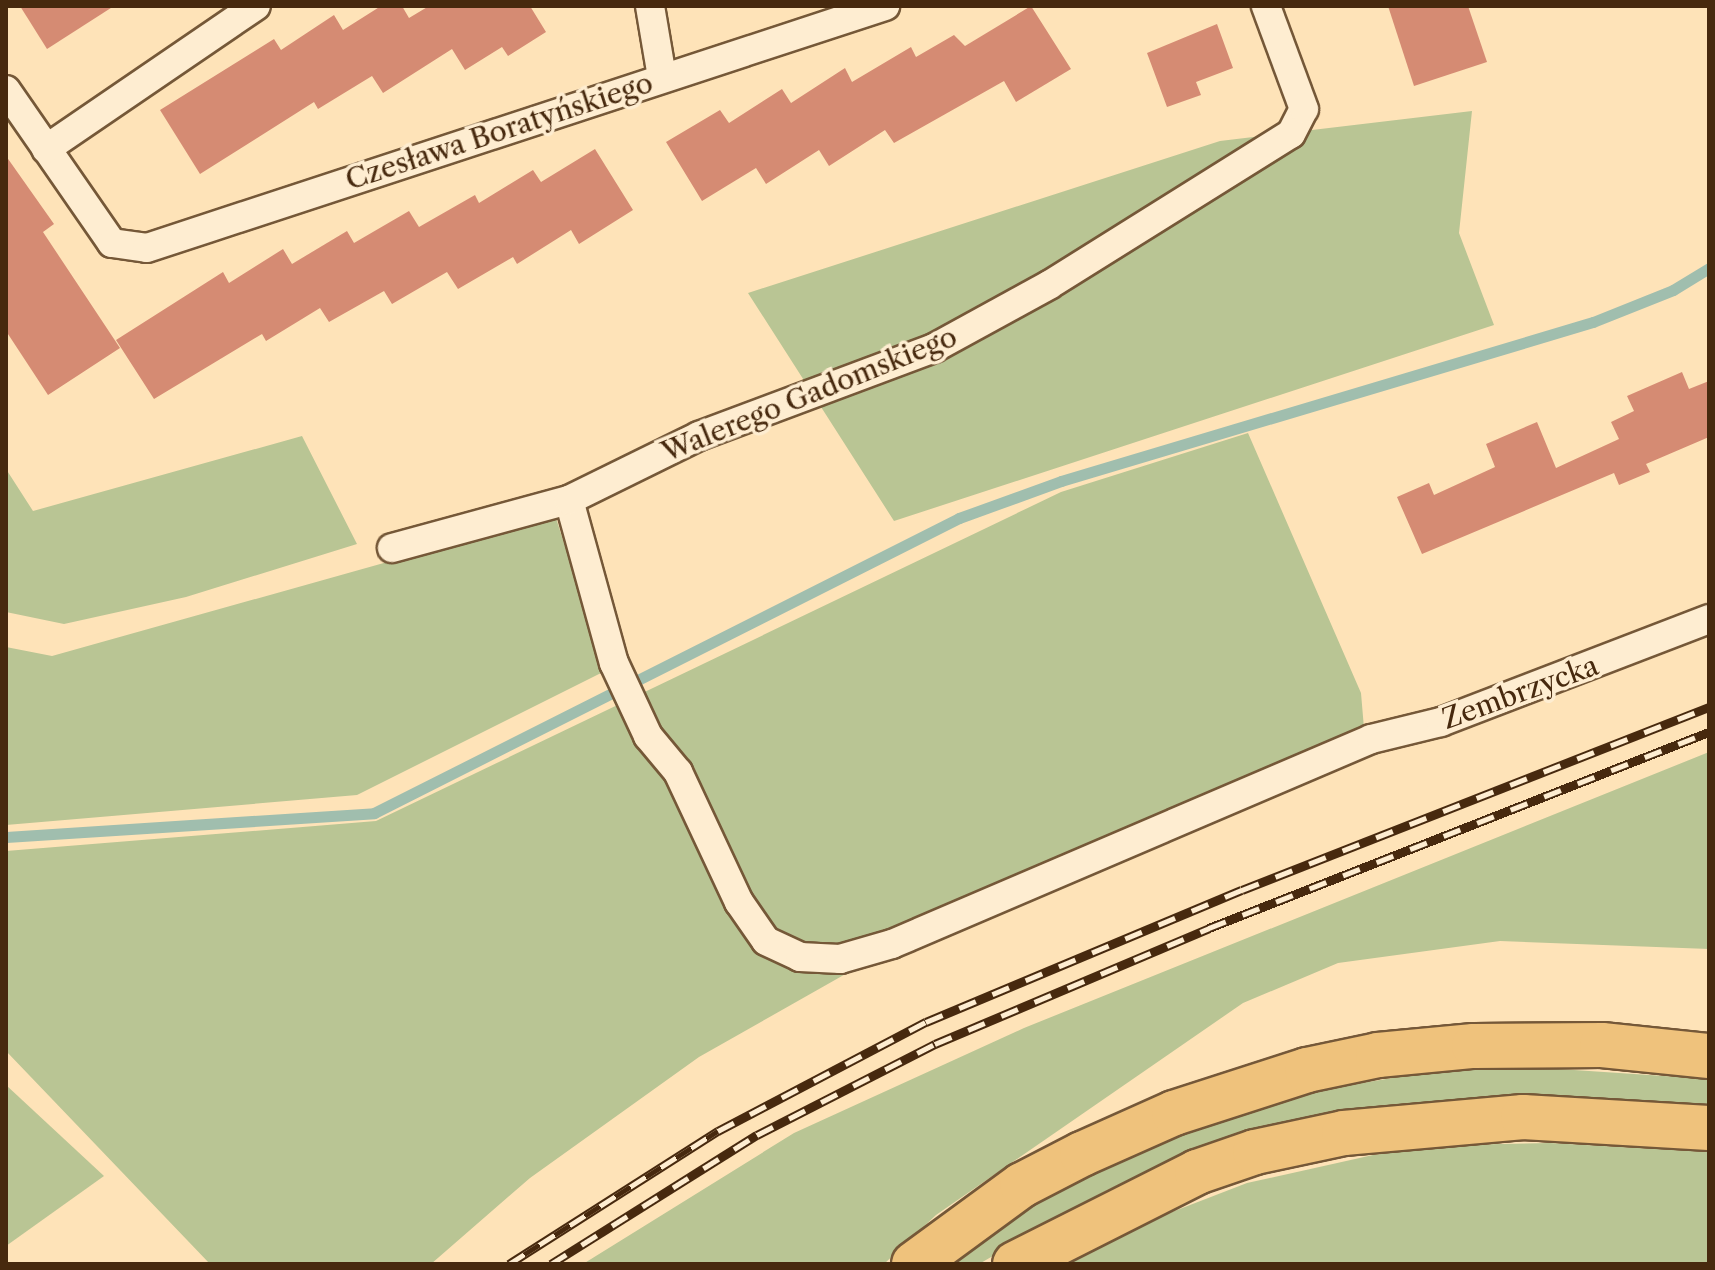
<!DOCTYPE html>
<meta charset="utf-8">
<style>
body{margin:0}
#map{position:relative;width:1715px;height:1270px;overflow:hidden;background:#fee3b8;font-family:"Libre Caslon Text",serif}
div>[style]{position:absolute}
.green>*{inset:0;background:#b9c594}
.stream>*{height:11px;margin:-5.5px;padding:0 5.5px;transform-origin:5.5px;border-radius:5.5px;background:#a0beae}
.building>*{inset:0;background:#d58b73}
.roads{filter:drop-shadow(2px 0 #755838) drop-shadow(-2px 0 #755838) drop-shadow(0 2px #755838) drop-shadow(0 -2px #755838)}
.street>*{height:28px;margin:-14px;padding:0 14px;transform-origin:14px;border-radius:14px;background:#feedd1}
.highway>*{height:44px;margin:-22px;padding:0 22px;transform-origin:22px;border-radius:22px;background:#efc27c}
.rail>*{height:9px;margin-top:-4.5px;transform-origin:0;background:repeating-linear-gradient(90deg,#feedd1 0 18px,#47290e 0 36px);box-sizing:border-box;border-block:2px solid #47290e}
span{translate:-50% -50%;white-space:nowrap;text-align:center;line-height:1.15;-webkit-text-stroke:7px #feedd1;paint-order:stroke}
.street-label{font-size:28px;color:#47290e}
.frame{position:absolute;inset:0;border:8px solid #47290e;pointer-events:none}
</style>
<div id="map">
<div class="green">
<i style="clip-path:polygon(1472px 111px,1459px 233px,1494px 325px,894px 521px,748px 293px,1220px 141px)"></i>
<i style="clip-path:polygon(1248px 433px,1361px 693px,1365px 740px,872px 959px,699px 1057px,530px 1178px,431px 1264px,210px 1264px,6px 1051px,6px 851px,376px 821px,1061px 492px)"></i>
<i style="clip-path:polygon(302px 436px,357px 544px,186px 597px,64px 624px,6px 612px,6px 469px,33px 511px)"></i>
<i style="clip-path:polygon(555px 515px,605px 671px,357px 795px,6px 825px,6px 647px,52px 656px)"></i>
<i style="clip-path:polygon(1709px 752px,1709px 949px,1500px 941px,1338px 963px,1243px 1003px,936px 1215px,884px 1264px,583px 1264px,794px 1133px,1024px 1028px)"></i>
<i style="clip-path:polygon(1544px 1068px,1709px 1079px,1709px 1107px,1509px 1097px,1434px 1101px,1317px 1118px,1177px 1159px,1107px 1190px,979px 1264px,946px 1264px,1006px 1219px,1122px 1154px,1277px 1097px,1447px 1069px)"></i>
<i style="clip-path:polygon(6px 1085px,104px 1176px,6px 1246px)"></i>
<i style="clip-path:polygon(1550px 1143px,1709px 1152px,1709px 1264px,1067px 1264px,1159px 1217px,1247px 1183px,1373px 1155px,1451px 1145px)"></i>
</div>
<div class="stream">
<i style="left:6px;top:837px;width:369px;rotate:-3.7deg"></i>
<i style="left:374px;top:813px;width:655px;rotate:-26.76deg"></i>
<i style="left:959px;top:518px;width:109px;rotate:-19.9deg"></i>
<i style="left:1061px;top:481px;width:555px;rotate:-16.64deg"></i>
<i style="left:1593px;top:322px;width:86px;rotate:-21.8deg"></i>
<i style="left:1673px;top:290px;width:42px;rotate:-31.4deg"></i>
</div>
<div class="building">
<i style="clip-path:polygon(20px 6px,114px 6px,47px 49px)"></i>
<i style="clip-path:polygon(381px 6px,402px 6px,409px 18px,429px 6px,530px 6px,546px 32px,508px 56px,502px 47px,465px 70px,452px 49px,383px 93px,372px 76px,318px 109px,314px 102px,200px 174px,160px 110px,274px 39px,281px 50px,334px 15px,343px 30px)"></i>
<i style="clip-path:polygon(1031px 6px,1071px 69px,1016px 102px,1004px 81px,894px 143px,885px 130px,829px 166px,819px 150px,766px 184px,756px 168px,702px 201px,666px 142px,720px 110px,729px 123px,782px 89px,791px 103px,845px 68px,852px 82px,911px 47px,916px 57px,954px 35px,965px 46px)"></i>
<i style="clip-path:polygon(1388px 6px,1468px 6px,1487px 62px,1414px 86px)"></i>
<i style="clip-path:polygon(1217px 24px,1233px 68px,1196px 82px,1201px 95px,1167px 107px,1147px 53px)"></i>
<i style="clip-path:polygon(595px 149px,633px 210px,579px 244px,571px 230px,517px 264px,513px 257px,458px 289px,447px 272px,392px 304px,384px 291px,329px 322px,320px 308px,266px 341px,262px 334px,154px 399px,116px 340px,223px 272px,229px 283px,283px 249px,292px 264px,347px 231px,354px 243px,409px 211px,419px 227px,475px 195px,479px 203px,533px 170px,541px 182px)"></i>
<i style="clip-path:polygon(6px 156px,54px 224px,43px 232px,120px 348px,48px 395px,6px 331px)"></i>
<i style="clip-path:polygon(1682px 372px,1689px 389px,1709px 381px,1709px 437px,1646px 464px,1650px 472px,1619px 485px,1614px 473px,1422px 554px,1397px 497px,1429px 483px,1434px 495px,1495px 467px,1486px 444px,1537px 422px,1556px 468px,1619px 439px,1611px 422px,1634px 411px,1627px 396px)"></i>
</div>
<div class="roads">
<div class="street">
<i style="left:650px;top:6px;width:72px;rotate:80.4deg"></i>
<i style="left:6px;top:90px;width:186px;rotate:55.3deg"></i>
<i style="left:112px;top:243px;width:35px;rotate:8deg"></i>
<i style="left:147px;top:248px;width:777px;rotate:-18.16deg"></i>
<i style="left:46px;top:149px;width:254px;rotate:-34.3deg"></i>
<i style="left:569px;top:500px;width:169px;rotate:74.6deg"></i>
<i style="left:614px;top:663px;width:81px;rotate:65deg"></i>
<i style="left:648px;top:736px;width:47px;rotate:50.2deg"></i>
<i style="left:678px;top:772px;width:144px;rotate:64.9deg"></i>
<i style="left:739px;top:902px;width:47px;rotate:55.3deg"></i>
<i style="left:766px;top:941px;width:38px;rotate:25deg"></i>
<i style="left:800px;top:957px;width:40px;rotate:2.9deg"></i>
<i style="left:840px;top:959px;width:54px;rotate:-16.1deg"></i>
<i style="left:892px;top:944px;width:521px;rotate:-23.17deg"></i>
<i style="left:1371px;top:739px;width:72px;rotate:-13.7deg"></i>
<i style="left:1441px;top:722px;width:287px;rotate:-21deg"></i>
<i style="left:392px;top:548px;width:183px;rotate:-15.2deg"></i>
<i style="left:569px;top:500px;width:145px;rotate:-26.2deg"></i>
<i style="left:699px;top:436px;width:251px;rotate:-20.5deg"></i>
<i style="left:934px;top:348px;width:131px;rotate:-28.7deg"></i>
<i style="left:1049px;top:285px;width:285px;rotate:-32deg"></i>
<i style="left:1291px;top:134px;width:28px;rotate:-63deg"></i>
<i style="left:1304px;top:109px;width:110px;rotate:-110.3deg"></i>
</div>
<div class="highway">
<i style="left:914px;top:1264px;width:134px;rotate:-36.2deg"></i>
<i style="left:1022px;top:1185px;width:68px;rotate:-27.3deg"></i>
<i style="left:1082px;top:1154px;width:101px;rotate:-24deg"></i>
<i style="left:1174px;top:1113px;width:140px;rotate:-17.9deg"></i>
<i style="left:1307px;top:1070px;width:73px;rotate:-11.9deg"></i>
<i style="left:1378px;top:1055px;width:96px;rotate:-5.4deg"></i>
<i style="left:1474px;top:1046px;width:128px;rotate:-0.4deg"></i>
<i style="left:1602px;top:1045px;width:108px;rotate:5.9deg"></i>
<i style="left:1015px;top:1264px;width:204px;rotate:-26.8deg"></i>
<i style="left:1197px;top:1172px;width:61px;rotate:-19deg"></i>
<i style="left:1255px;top:1152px;width:91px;rotate:-12.1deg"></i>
<i style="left:1344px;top:1133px;width:180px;rotate:-5.1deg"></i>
<i style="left:1523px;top:1117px;width:186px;rotate:3.4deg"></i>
</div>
</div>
<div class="rail">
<i style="left:509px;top:1264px;width:248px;rotate:-32.5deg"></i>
<i style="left:718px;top:1131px;width:235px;rotate:-27.7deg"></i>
<i style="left:926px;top:1022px;width:342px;rotate:-22.7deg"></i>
<i style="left:1242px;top:890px;width:502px;rotate:-21.4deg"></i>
<i style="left:551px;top:1264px;width:243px;rotate:-32.1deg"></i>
<i style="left:757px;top:1135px;width:200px;rotate:-27.1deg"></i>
<i style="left:935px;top:1044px;width:298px;rotate:-22.9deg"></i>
<i style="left:1209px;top:928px;width:537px;rotate:-21.41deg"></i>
</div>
<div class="street-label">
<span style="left:499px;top:131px;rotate:-18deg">Czesława Boratyńskiego</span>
<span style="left:809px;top:394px;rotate:-22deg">Walerego Gadomskiego</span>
<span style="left:1520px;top:692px;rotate:-20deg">Zembrzycka</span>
</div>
<div class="frame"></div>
</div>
